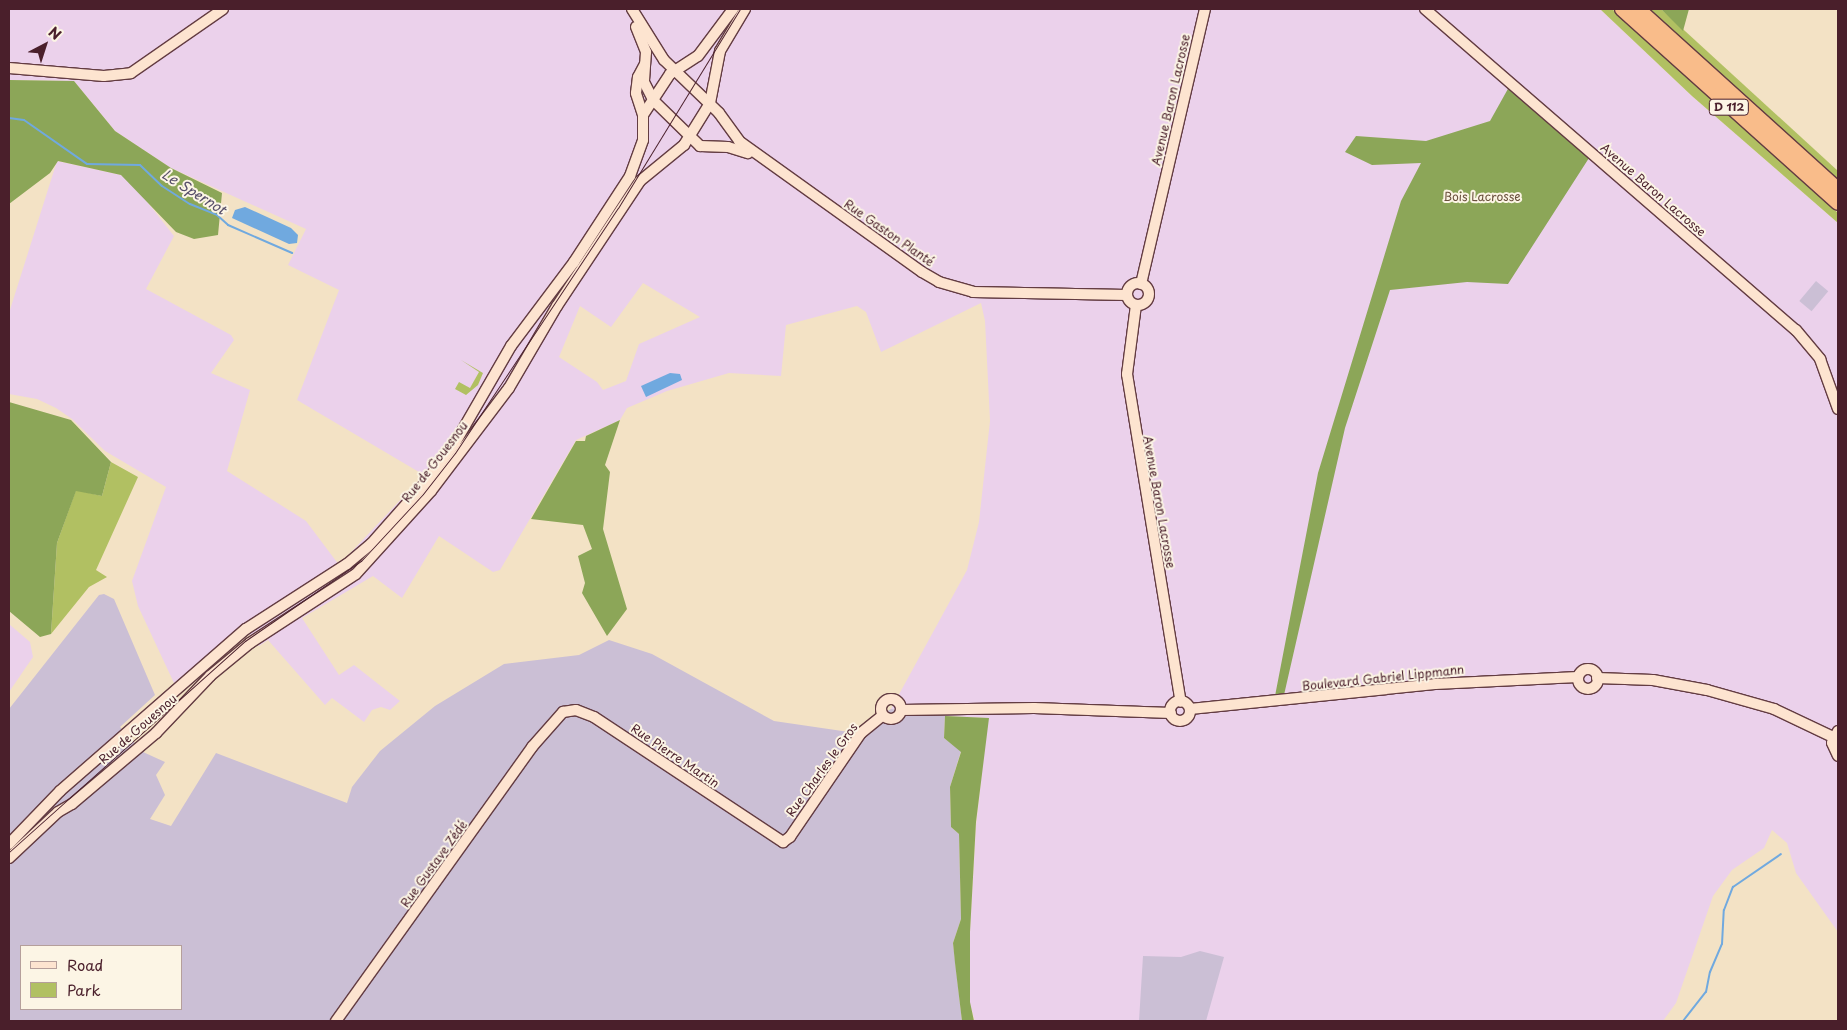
<!DOCTYPE html>
<meta charset="utf-8">
<style>
body{margin:0}
#map{position:relative;width:1847px;height:1030px;overflow:hidden;background:#f3e2c5;font-family:"Playpen Sans",sans-serif}
div>[style]{position:absolute}
.built>*{inset:0;background:#ebd1eb}
.industrial>*{inset:0;background:#cbbfd5;transform-origin:0 0}
.green>*{inset:0;background:#b1c062}
.forest>*{inset:0;background:#8ca658}
.water>*{inset:0;background:#70a9df}
.stream>*{height:2px;margin:-1px;padding:0 1px;transform-origin:1px;border-radius:1px;background:#70a9df}
.roads{filter:drop-shadow(1px 0 #633c42) drop-shadow(-1px 0 #633c42) drop-shadow(0 1px #633c42) drop-shadow(0 -1px #633c42)}
.secondary>*{height:10px;margin:-5px;padding:0 5px;transform-origin:5px;border-radius:5px;background:#fde4d0}
.secondary>.ring{margin:-5px;padding:0;box-sizing:content-box;background:none;border:10px solid #fde4d0;border-radius:50%}
.highway>*{height:14px;margin:-7px;padding:0 7px;transform-origin:7px;border-radius:7px;background:#f9bc8a}
.tram>*{height:1px;margin:-0.5px;padding:0 0.5px;transform-origin:0.5px;border-radius:0.5px;background:#4a1f2b}
span{translate:-50% -50%;white-space:nowrap;text-align:center;line-height:1.15;-webkit-text-stroke:4px #fcf5e5;paint-order:stroke}
.shield-label span{padding:1px 4px;background:#fcf5e5;border:1px solid;border-radius:4px;-webkit-text-stroke-width:0}
.shield-label{font-size:11px;color:#4a1f2b;font-weight:700}
.street-label{font-size:12px;color:#4a1f2b}
.park-label{font-size:12px;color:#694f3c}
.water-label{font-size:14px;color:#574f6a;font-style:italic}
.frame{position:absolute;inset:0;border:10px solid #4a1f2b;pointer-events:none}
.legend{position:absolute;left:20px;top:945px;width:162px;height:65px;box-sizing:border-box;background:#fcf5e5;border:1px solid #b59f9b;margin:0;padding:6px 9px;list-style:none;font-size:15px;color:#4a1f2b}
.legend li{display:flex;align-items:center;gap:10px;height:25px}
.legend b{width:25px;border:1px solid #b59f9b}
.north{position:absolute;left:20px;top:20px;width:50px;height:50px;-webkit-text-stroke:4px #fcf5e5;paint-order:stroke;rotate:40deg;font-size:14px;font-weight:700;line-height:20px;text-align:center;color:#4a1f2b}
.north::after{content:'';display:block;margin:auto;width:18px;height:22px;background:#4a1f2b;clip-path:polygon(50% 0,100% 100%,50% 72%,0 100%)}
</style>
<div id="map">
<div class="built">
<i style="clip-path:polygon(evenodd,9px 9px,1600px 9px,1692px 96px,1838px 223px,1838px 932px,1796px 873px,1787px 843px,1772px 830px,1764px 848px,1732px 870px,1713px 896px,1676px 1003px,1663px 1021px,975px 1021px,970px 1004px,970px 932px,976px 826px,988px 718px,945px 716px,891px 709px,967px 570px,979px 522px,990px 421px,985px 321px,981px 303px,881px 352px,866px 312px,857px 306px,786px 325px,781px 376px,729px 373px,667px 391px,627px 408px,620px 420px,576px 440px,500px 570px,493px 572px,439px 536px,402px 598px,373px 576px,302px 618px,339px 675px,354px 665px,400px 701px,390px 710px,381px 707px,372px 710px,364px 722px,332px 698px,325px 705px,268px 640px,259px 646px,244px 628px,174px 683px,138px 606px,132px 581px,166px 487px,105px 451px,72px 419px,56px 408px,37px 399px,9px 394px,9px 313px,57px 161px,121px 175px,134px 185px,174px 236px,146px 289px,231px 335px,234px 340px,211px 373px,250px 390px,227px 471px,306px 521px,339px 565px,424px 475px,297px 400px,339px 290px,288px 265px,306px 229px,171px 168px,115px 131px,74px 81px,9px 80px,9px 9px,643px 283px,700px 317px,639px 344px,626px 381px,603px 390px,597px 382px,559px 357px,580px 306px,611px 327px,643px 283px)"></i>
<i style="clip-path:polygon(9px 624px,30px 642px,33px 657px,9px 692px)"></i>
</div>
<div class="industrial">
<i style="left:1816px;top:281px;width:16px;height:26px;rotate:40deg"></i>
<i style="clip-path:polygon(evenodd,104px 594px,114px 599px,155px 695px,120px 727px,143px 752px,165px 762px,156px 775px,165px 795px,150px 819px,171px 826px,216px 753px,347px 803px,352px 787px,380px 751px,435px 706px,504px 664px,579px 655px,609px 640px,652px 654px,774px 721px,849px 732px,891px 709px,945px 716px,944px 738px,961px 751px,950px 787px,951px 827px,959px 834px,961px 919px,953px 943px,962px 1021px,9px 1021px,9px 709px,99px 595px,104px 594px,21px 946px,181px 946px,181px 1009px,21px 1009px,21px 946px)"></i>
<i style="clip-path:polygon(1200px 951px,1224px 957px,1206px 1021px,1139px 1021px,1143px 956px,1181px 957px)"></i>
</div>
<div class="green">
<i style="clip-path:polygon(1600px 9px,1612px 9px,1838px 213px,1838px 223px,1692px 96px)"></i>
<i style="clip-path:polygon(1647px 9px,1661px 9px,1838px 171px,1838px 180px)"></i>
<i style="clip-path:polygon(461px 360px,483px 373px,478px 385px,466px 395px,455px 389px,459px 382px,470px 388px,479px 372px)"></i>
<i style="clip-path:polygon(111px 462px,138px 477px,96px 570px,107px 577px,89px 587px,51px 634px,57px 543px,76px 490px,102px 496px)"></i>
</div>
<div class="forest">
<i style="clip-path:polygon(1661px 9px,1689px 9px,1683px 31px)"></i>
<i style="clip-path:polygon(9px 80px,74px 81px,115px 131px,171px 168px,222px 193px,218px 235px,194px 239px,176px 232px,121px 175px,58px 161px,50px 173px,9px 204px)"></i>
<i style="clip-path:polygon(1509px 87px,1589px 158px,1508px 284px,1467px 282px,1390px 290px,1345px 428px,1284px 695px,1275px 696px,1318px 473px,1401px 201px,1421px 163px,1372px 165px,1345px 152px,1356px 136px,1426px 141px,1490px 121px)"></i>
<i style="clip-path:polygon(9px 402px,71px 420px,111px 462px,102px 496px,76px 491px,57px 543px,51px 634px,40px 637px,9px 611px)"></i>
<i style="clip-path:polygon(620px 420px,605px 465px,610px 472px,603px 529px,627px 609px,607px 636px,582px 593px,585px 583px,578px 556px,592px 549px,583px 525px,531px 519px,576px 441px,585px 441px,586px 436px)"></i>
<i style="clip-path:polygon(945px 716px,989px 718px,976px 822px,970px 932px,970px 1002px,974px 1021px,962px 1021px,955px 963px,953px 943px,961px 919px,959px 834px,951px 827px,950px 787px,961px 752px,944px 738px)"></i>
</div>
<div class="water">
<i style="clip-path:polygon(245px 207px,291px 228px,298px 235px,297px 243px,289px 244px,232px 218px,235px 210px)"></i>
<i style="clip-path:polygon(670px 373px,680px 374px,682px 380px,646px 397px,641px 386px)"></i>
</div>
<div class="stream">
<i style="left:9px;top:118px;width:15px;rotate:8deg"></i>
<i style="left:24px;top:120px;width:77px;rotate:34.9deg"></i>
<i style="left:87px;top:164px;width:53px;rotate:1.1deg"></i>
<i style="left:140px;top:165px;width:30px;rotate:44deg"></i>
<i style="left:162px;top:186px;width:33px;rotate:33deg"></i>
<i style="left:190px;top:204px;width:29px;rotate:22deg"></i>
<i style="left:217px;top:215px;width:15px;rotate:42deg"></i>
<i style="left:228px;top:225px;width:70px;rotate:23.6deg"></i>
<i style="left:1683px;top:1021px;width:37px;rotate:-52deg"></i>
<i style="left:1706px;top:992px;width:20px;rotate:-79deg"></i>
<i style="left:1710px;top:972px;width:30px;rotate:-67deg"></i>
<i style="left:1722px;top:944px;width:34px;rotate:-87deg"></i>
<i style="left:1724px;top:910px;width:25px;rotate:-69deg"></i>
<i style="left:1733px;top:887px;width:58px;rotate:-34.5deg"></i>
</div>
<div class="roads">
<div class="secondary">
<i style="left:632px;top:9px;width:60px;rotate:57.9deg"></i>
<i style="left:664px;top:60px;width:76px;rotate:43.9deg"></i>
<i style="left:719px;top:113px;width:34px;rotate:54deg"></i>
<i style="left:739px;top:141px;width:225px;rotate:35.6deg"></i>
<i style="left:922px;top:272px;width:20px;rotate:30deg"></i>
<i style="left:939px;top:282px;width:35px;rotate:16deg"></i>
<i style="left:973px;top:292px;width:154px;rotate:1.1deg"></i>
<i style="left:1425px;top:9px;width:491px;rotate:40.9deg"></i>
<i style="left:1796px;top:330px;width:38px;rotate:50deg"></i>
<i style="left:1820px;top:359px;width:53px;rotate:70.2deg"></i>
<i style="left:636px;top:27px;width:27px;rotate:68deg"></i>
<i style="left:646px;top:52px;width:30px;rotate:94deg"></i>
<i style="left:644px;top:82px;width:20px;rotate:63deg"></i>
<i style="left:653px;top:100px;width:66px;rotate:44.4deg"></i>
<i style="left:700px;top:146px;width:28px;rotate:2deg"></i>
<i style="left:728px;top:147px;width:21px;rotate:17deg"></i>
<i style="left:9px;top:68px;width:95px;rotate:4.8deg"></i>
<i style="left:104px;top:76px;width:27px;rotate:-6deg"></i>
<i style="left:131px;top:73px;width:112px;rotate:-34.8deg"></i>
<i style="left:643px;top:115px;width:49px;rotate:-56.6deg"></i>
<i style="left:670px;top:74px;width:33px;rotate:-33deg"></i>
<i style="left:698px;top:56px;width:59px;rotate:-53.3deg"></i>
<i class="ring" style="left:1127px;top:283px;width:12px;height:12px"></i>
<i style="left:1141px;top:284px;width:282px;rotate:-76.9deg"></i>
<i style="left:1136px;top:305px;width:70px;rotate:97.4deg"></i>
<i style="left:1127px;top:374px;width:332px;rotate:80.7deg"></i>
<i class="ring" style="left:1578px;top:669px;width:10px;height:10px"></i>
<i style="left:1597px;top:678px;width:56px;rotate:2deg"></i>
<i style="left:1653px;top:680px;width:55px;rotate:10.5deg"></i>
<i style="left:1707px;top:690px;width:70px;rotate:15.8deg"></i>
<i style="left:1774px;top:709px;width:65px;rotate:25.4deg"></i>
<i class="ring" style="left:881px;top:699px;width:10px;height:10px"></i>
<i class="ring" style="left:1170px;top:701px;width:10px;height:10px"></i>
<i style="left:1190px;top:709px;width:246px;rotate:-5.8deg"></i>
<i style="left:1435px;top:684px;width:143px;rotate:-2.8deg"></i>
<i style="left:901px;top:710px;width:133px;rotate:-0.9deg"></i>
<i style="left:1034px;top:708px;width:137px;rotate:2.1deg"></i>
<i style="left:1838px;top:731px;width:13px;rotate:117deg"></i>
<i style="left:1832px;top:743px;width:14px;rotate:65deg"></i>
<i style="left:9px;top:844px;width:74px;rotate:-46.1deg"></i>
<i style="left:60px;top:791px;width:247px;rotate:-41.1deg"></i>
<i style="left:246px;top:629px;width:120px;rotate:-32.8deg"></i>
<i style="left:347px;top:564px;width:31px;rotate:-40deg"></i>
<i style="left:371px;top:544px;width:83px;rotate:-48.4deg"></i>
<i style="left:426px;top:482px;width:49px;rotate:-53.4deg"></i>
<i style="left:455px;top:443px;width:112px;rotate:-60deg"></i>
<i style="left:511px;top:346px;width:105px;rotate:-53.1deg"></i>
<i style="left:574px;top:262px;width:103px;rotate:-56.9deg"></i>
<i style="left:630px;top:176px;width:38px;rotate:-70deg"></i>
<i style="left:643px;top:140px;width:25px;rotate:-90deg"></i>
<i style="left:643px;top:115px;width:23px;rotate:-108deg"></i>
<i style="left:636px;top:93px;width:16px;rotate:-83deg"></i>
<i style="left:638px;top:77px;width:15px;rotate:-62deg"></i>
<i style="left:9px;top:858px;width:67px;rotate:-43.2deg"></i>
<i style="left:58px;top:812px;width:16px;rotate:-30deg"></i>
<i style="left:72px;top:804px;width:110px;rotate:-40.2deg"></i>
<i style="left:156px;top:733px;width:79px;rotate:-46.5deg"></i>
<i style="left:210px;top:676px;width:52px;rotate:-39.5deg"></i>
<i style="left:250px;top:643px;width:126px;rotate:-33.1deg"></i>
<i style="left:356px;top:574px;width:112px;rotate:-47.9deg"></i>
<i style="left:431px;top:491px;width:129px;rotate:-52.9deg"></i>
<i style="left:509px;top:388px;width:95px;rotate:-59.7deg"></i>
<i style="left:557px;top:306px;width:150px;rotate:-56.4deg"></i>
<i style="left:640px;top:181px;width:57px;rotate:-39.3deg"></i>
<i style="left:684px;top:145px;width:49px;rotate:-58.2deg"></i>
<i style="left:710px;top:103px;width:53px;rotate:-79.1deg"></i>
<i style="left:720px;top:51px;width:49px;rotate:-59.2deg"></i>
<i style="left:336px;top:1021px;width:337px;rotate:-54.4deg"></i>
<i style="left:532px;top:747px;width:47px;rotate:-48.5deg"></i>
<i style="left:563px;top:712px;width:13px;rotate:-9deg"></i>
<i style="left:576px;top:710px;width:19px;rotate:21deg"></i>
<i style="left:594px;top:717px;width:227px;rotate:33.5deg"></i>
<i style="left:783px;top:842px;width:9px;rotate:-36deg"></i>
<i style="left:790px;top:837px;width:126px;rotate:-55.7deg"></i>
<i style="left:861px;top:733px;width:28px;rotate:-39deg"></i>
</div>
<div class="highway">
<i style="left:1622px;top:9px;width:290px;rotate:41.9deg"></i>
<i style="left:1638px;top:9px;width:270px;rotate:42.1deg"></i>
</div>
</div>
<div class="tram">
<i style="left:9px;top:852px;width:317px;rotate:-41.8deg"></i>
<i style="left:245px;top:641px;width:141px;rotate:-34.6deg"></i>
<i style="left:361px;top:561px;width:91px;rotate:-47.2deg"></i>
<i style="left:423px;top:494px;width:52px;rotate:-52deg"></i>
<i style="left:455px;top:453px;width:294px;rotate:-56.4deg"></i>
<i style="left:618px;top:208px;width:233px;rotate:-58.5deg"></i>
</div>
<div class="shield-label">
<span style="left:1729px;top:107px">D 112</span>
</div>
<div class="street-label">
<span style="left:1171px;top:100px;rotate:-77deg">Avenue Baron Lacrosse</span>
<span style="left:1653px;top:190px;rotate:41deg">Avenue Baron Lacrosse</span>
<span style="left:889px;top:233px;rotate:35deg">Rue Gaston Planté</span>
<span style="left:435px;top:462px;rotate:-52deg">Rue de Gouesnou</span>
<span style="left:1159px;top:502px;rotate:80deg">Avenue Baron Lacrosse</span>
<span style="left:1383px;top:678px;rotate:-6deg">Boulevard Gabriel Lippmann</span>
<span style="left:138px;top:729px;rotate:-41deg">Rue de Gouesnou</span>
<span style="left:675px;top:756px;rotate:34deg">Rue Pierre Martin</span>
<span style="left:822px;top:770px;rotate:-54deg">Rue Charles le Gros</span>
<span style="left:434px;top:864px;rotate:-54deg">Rue Gustave Zédé</span>
</div>
<div class="park-label">
<span style="left:1482px;top:197px">Bois Lacrosse</span>
</div>
<div class="water-label">
<span style="left:194px;top:192px;rotate:32deg">Le Spernot</span>
</div>
<div class="frame"></div>
<ul class="legend">
<li><b style="height:6px;background:#fde4d0"></b>Road</li>
<li><b style="height:14px;background:#b1c062"></b>Park</li>
</ul>
<div class="north">N</div>
</div>
